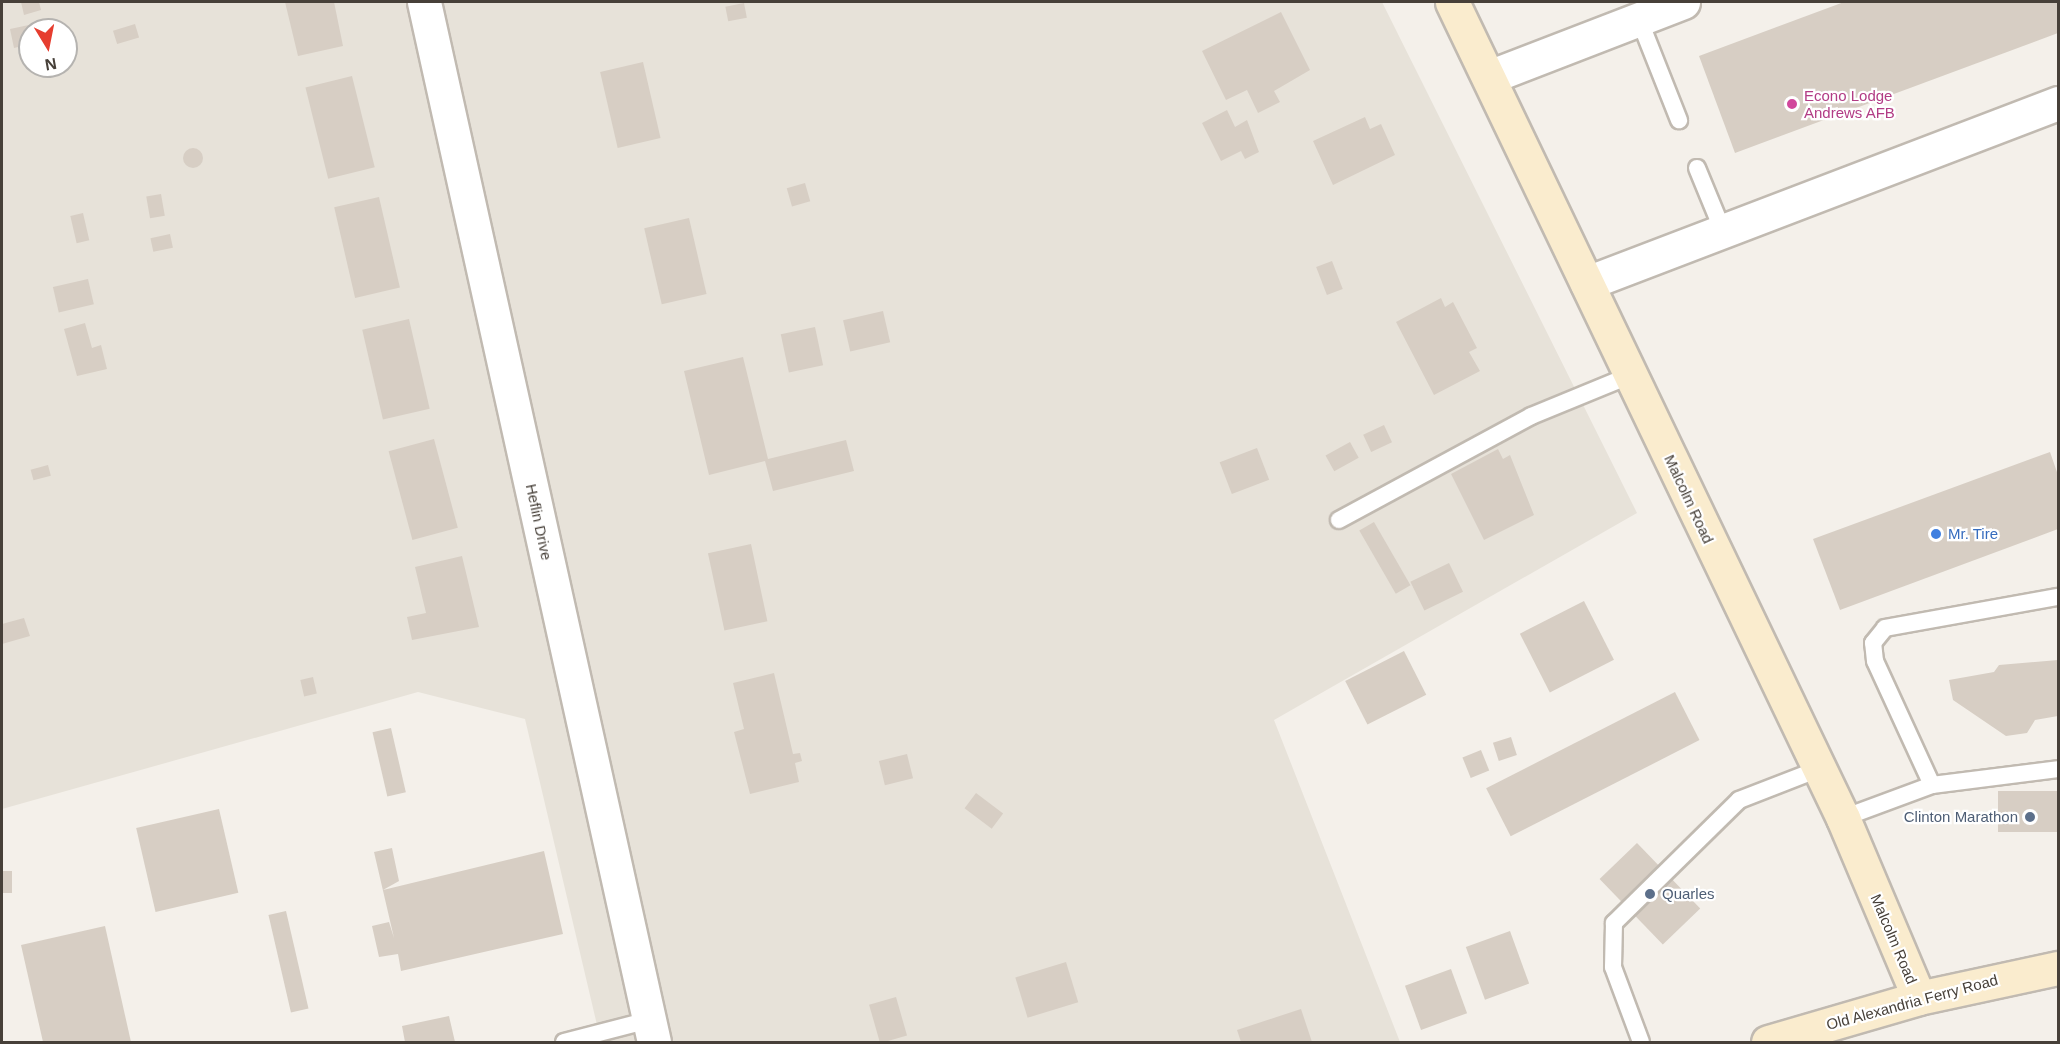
<!DOCTYPE html>
<style>
body{margin:0}
#map{position:relative;width:2060px;height:1044px;overflow:hidden;background:#f4f0ea;font-family:Arial,sans-serif}
div>[style]{position:absolute}
.residential>*{inset:0;background:#e7e2d9}
.building>*{inset:0;background:#d7cec4;transform-origin:0 0}
.round{border-radius:50%}
.roads{filter:drop-shadow(2px 0 #c1bab1) drop-shadow(-2px 0 #c1bab1) drop-shadow(0 2px #c1bab1) drop-shadow(0 -2px #c1bab1)}
.lane>*{height:16px;margin:-8px;padding:0 8px;transform-origin:8px;border-radius:8px;background:#fff}
.street>*{height:33px;margin:-16.5px;padding:0 16.5px;transform-origin:16.5px;border-radius:16.5px;background:#fff}
.secondary>*{height:33px;margin:-16.5px;padding:0 16.5px;transform-origin:16.5px;border-radius:16.5px;background:#faecce}
.dots>*{width:16px;height:16px;translate:-50% -50%;box-sizing:border-box;border:3px solid #fff;border-radius:50%}
span{translate:-50% -50%;white-space:nowrap;text-align:center;line-height:1.15;-webkit-text-stroke:4.5px #fff;paint-order:stroke}
.hotel-label{font-size:15px;color:#b23c85}
.left{translate:0 -50%;text-align:left}
.street-label{font-size:15px;color:#474039}
.shop-label{font-size:15px;color:#366cbe}
.service-label{font-size:15px;color:#4e5e75}
.right{translate:-100% -50%;text-align:right}
.frame{position:absolute;inset:0;border:3px solid #474039;pointer-events:none}
.north{position:absolute;left:18px;top:18px;width:60px;height:60px;box-sizing:border-box;background:#fff;border:2px solid #b5b3b0;border-radius:50%;rotate:170deg;font-size:16px;font-weight:700;line-height:24px;text-align:center;color:#474039}
.north::after{content:'';display:block;margin:auto;width:21px;height:27px;background:#e63d2f;clip-path:polygon(50% 0,100% 100%,50% 72%,0 100%)}
</style>
<div id="map">
<div class="residential">
<i style="clip-path:polygon(evenodd,2px 2px,1382px 2px,1637px 513px,1274px 720px,1400px 1042px,601px 1042px,525px 719px,418px 692px,2px 809px,2px 2px,30px 30px,66px 30px,66px 66px,30px 66px,30px 30px)"></i>
</div>
<div class="building">
<i style="clip-path:polygon(21px 2px,39px 2px,41px 10px,24px 15px)"></i>
<i style="clip-path:polygon(285px 2px,334px 2px,343px 46px,298px 56px)"></i>
<i style="clip-path:polygon(1844px 2px,2058px 2px,2058px 33px,1735px 153px,1699px 56px)"></i>
<i style="left:744px;top:3px;width:15px;height:19px;rotate:79deg"></i>
<i style="clip-path:polygon(1281px 12px,1310px 70px,1274px 91px,1280px 102px,1258px 113px,1247px 90px,1226px 100px,1202px 51px)"></i>
<i style="clip-path:polygon(43px 22px,45px 30px,30px 30px,30px 44px,14px 48px,10px 29px)"></i>
<i style="left:135px;top:24px;width:14px;height:23px;rotate:73deg"></i>
<i style="left:643px;top:62px;width:78px;height:44px;rotate:77deg"></i>
<i style="left:352px;top:76px;width:94px;height:48px;rotate:76deg"></i>
<i style="clip-path:polygon(1227px 110px,1235px 127px,1247px 120px,1259px 152px,1245px 159px,1241px 151px,1221px 161px,1202px 123px)"></i>
<i style="clip-path:polygon(1365px 117px,1370px 129px,1381px 124px,1395px 155px,1333px 185px,1313px 141px)"></i>
<i class="round" style="left:183px;top:148px;width:20px;height:20px"></i>
<i style="left:805px;top:183px;width:19px;height:19px;rotate:74deg"></i>
<i style="left:161px;top:194px;width:22px;height:15px;rotate:80deg"></i>
<i style="left:379px;top:197px;width:93px;height:46px;rotate:77deg"></i>
<i style="left:83px;top:213px;width:28px;height:13px;rotate:77deg"></i>
<i style="left:689px;top:218px;width:78px;height:46px;rotate:77deg"></i>
<i style="left:170px;top:234px;width:14px;height:20px;rotate:78deg"></i>
<i style="left:1332px;top:261px;width:30px;height:17px;rotate:69deg"></i>
<i style="left:88px;top:279px;width:26px;height:36px;rotate:77deg"></i>
<i style="clip-path:polygon(1441px 298px,1445px 307px,1453px 302px,1477px 348px,1469px 352px,1480px 371px,1434px 395px,1396px 322px)"></i>
<i style="left:883px;top:311px;width:32px;height:41px;rotate:77deg"></i>
<i style="left:409px;top:319px;width:92px;height:48px;rotate:77deg"></i>
<i style="clip-path:polygon(85px 323px,92px 348px,101px 345px,107px 369px,77px 376px,64px 329px)"></i>
<i style="left:815px;top:327px;width:39px;height:35px;rotate:78deg"></i>
<i style="clip-path:polygon(743px 357px,768px 459px,846px 440px,854px 471px,773px 491px,765px 461px,709px 475px,684px 371px)"></i>
<i style="left:1384px;top:425px;width:19px;height:23px;rotate:65deg"></i>
<i style="left:434px;top:439px;width:92px;height:47px;rotate:75deg"></i>
<i style="left:1350px;top:442px;width:18px;height:28px;rotate:61deg"></i>
<i style="left:1257px;top:448px;width:34px;height:40px;rotate:69deg"></i>
<i style="clip-path:polygon(1498px 449px,1503px 459px,1510px 455px,1534px 515px,1484px 540px,1451px 474px)"></i>
<i style="clip-path:polygon(2050px 452px,2058px 475px,2058px 529px,1840px 610px,1813px 539px)"></i>
<i style="left:48px;top:465px;width:11px;height:18px;rotate:75deg"></i>
<i style="left:1374px;top:522px;width:73px;height:17px;rotate:60deg"></i>
<i style="left:751px;top:544px;width:79px;height:44px;rotate:78deg"></i>
<i style="clip-path:polygon(462px 556px,479px 627px,412px 640px,407px 617px,426px 613px,415px 567px)"></i>
<i style="left:1449px;top:563px;width:32px;height:43px;rotate:64deg"></i>
<i style="left:1584px;top:601px;width:66px;height:72px;rotate:63deg"></i>
<i style="clip-path:polygon(24px 618px,30px 636px,2px 644px,2px 624px)"></i>
<i style="left:1404px;top:651px;width:49px;height:66px;rotate:63deg"></i>
<i style="clip-path:polygon(2058px 660px,2058px 716px,2035px 720px,2027px 733px,2006px 736px,1953px 700px,1949px 680px,1994px 672px,1999px 665px)"></i>
<i style="clip-path:polygon(774px 673px,793px 754px,800px 753px,802px 761px,795px 763px,799px 782px,750px 794px,734px 732px,744px 729px,733px 683px)"></i>
<i style="left:313px;top:677px;width:17px;height:13px;rotate:77deg"></i>
<i style="left:1675px;top:692px;width:54px;height:212px;rotate:63deg"></i>
<i style="left:391px;top:728px;width:66px;height:19px;rotate:77deg"></i>
<i style="left:1511px;top:737px;width:19px;height:19px;rotate:72deg"></i>
<i style="left:1481px;top:750px;width:22px;height:20px;rotate:68deg"></i>
<i style="left:907px;top:754px;width:25px;height:29px;rotate:76deg"></i>
<i style="left:2058px;top:791px;width:41px;height:60px;rotate:90deg"></i>
<i style="left:976px;top:793px;width:34px;height:19px;rotate:37deg"></i>
<i style="left:219px;top:809px;width:86px;height:85px;rotate:77deg"></i>
<i style="left:1637px;top:843px;width:91px;height:52px;rotate:46deg"></i>
<i style="clip-path:polygon(392px 848px,399px 881px,383px 890px,544px 851px,563px 934px,401px 971px,398px 954px,379px 957px,372px 926px,389px 922px,394px 938px,374px 852px)"></i>
<i style="left:2px;top:871px;width:10px;height:22px"></i>
<i style="left:286px;top:911px;width:100px;height:18px;rotate:77deg"></i>
<i style="clip-path:polygon(105px 926px,131px 1042px,43px 1042px,21px 945px)"></i>
<i style="left:1510px;top:931px;width:56px;height:47px;rotate:70deg"></i>
<i style="left:1066px;top:962px;width:42px;height:53px;rotate:73deg"></i>
<i style="left:1451px;top:969px;width:47px;height:49px;rotate:70deg"></i>
<i style="left:896px;top:997px;width:40px;height:28px;rotate:74deg"></i>
<i style="clip-path:polygon(1301px 1009px,1312px 1042px,1241px 1042px,1237px 1030px)"></i>
<i style="clip-path:polygon(449px 1016px,455px 1042px,405px 1042px,402px 1026px)"></i>
</div>
<div class="roads">
<div class="lane">
<i style="left:1639px;top:19px;width:109px;rotate:68.4deg"></i>
<i style="left:1697px;top:168px;width:68px;rotate:67.6deg"></i>
<i style="left:1339px;top:520px;width:218px;rotate:-28.4deg"></i>
<i style="left:1531px;top:416px;width:108px;rotate:-22.3deg"></i>
<i style="left:1932px;top:785px;width:127px;rotate:-7.2deg"></i>
<i style="left:1843px;top:818px;width:95px;rotate:-20.3deg"></i>
<i style="left:1932px;top:785px;width:136px;rotate:-114.7deg"></i>
<i style="left:1875px;top:661px;width:18px;rotate:-96deg"></i>
<i style="left:1873px;top:643px;width:19px;rotate:-51deg"></i>
<i style="left:1885px;top:628px;width:176px;rotate:-10.2deg"></i>
<i style="left:564px;top:1042px;width:88px;rotate:-14.5deg"></i>
<i style="left:1641px;top:1042px;width:80px;rotate:-110.5deg"></i>
<i style="left:1613px;top:967px;width:44px;rotate:-88.7deg"></i>
<i style="left:1614px;top:923px;width:175px;rotate:-44.5deg"></i>
<i style="left:1739px;top:800px;width:86px;rotate:-21.2deg"></i>
</div>
<div class="street">
<i style="left:424px;top:2px;width:1065px;rotate:77.53deg"></i>
<i style="left:1489px;top:77px;width:208px;rotate:-21.1deg"></i>
<i style="left:1587px;top:283px;width:504px;rotate:-20.92deg"></i>
</div>
<div class="secondary">
<i style="left:1452px;top:2px;width:905px;rotate:64.4deg"></i>
<i style="left:1843px;top:818px;width:195px;rotate:67.1deg"></i>
<i style="left:1768px;top:1042px;width:157px;rotate:-16.2deg"></i>
<i style="left:1919px;top:998px;width:142px;rotate:-12.2deg"></i>
</div>
</div>
<div class="dots">
<i style="left:1792px;top:104px;background:#d1479c"></i>
<i style="left:1936px;top:534px;background:#3f7fe0"></i>
<i style="left:2030px;top:817px;background:#5c6f8a"></i>
<i style="left:1650px;top:894px;background:#5c6f8a"></i>
</div>
<div class="hotel-label">
<span class="left" style="left:1804px;top:104px">Econo Lodge<br>Andrews AFB</span>
</div>
<div class="street-label">
<span style="left:1689px;top:499px;rotate:65deg">Malcolm Road</span>
<span style="left:539px;top:522px;rotate:78deg">Heflin Drive</span>
<span style="left:1894px;top:939px;rotate:67deg">Malcolm Road</span>
<span style="left:1912px;top:1002px;rotate:-15deg">Old Alexandria Ferry Road</span>
</div>
<div class="shop-label">
<span class="left" style="left:1948px;top:534px">Mr. Tire</span>
</div>
<div class="service-label">
<span class="right" style="left:2018px;top:817px">Clinton Marathon</span>
<span class="left" style="left:1662px;top:894px">Quarles</span>
</div>
<div class="frame"></div>
<div class="north">N</div>
</div>
